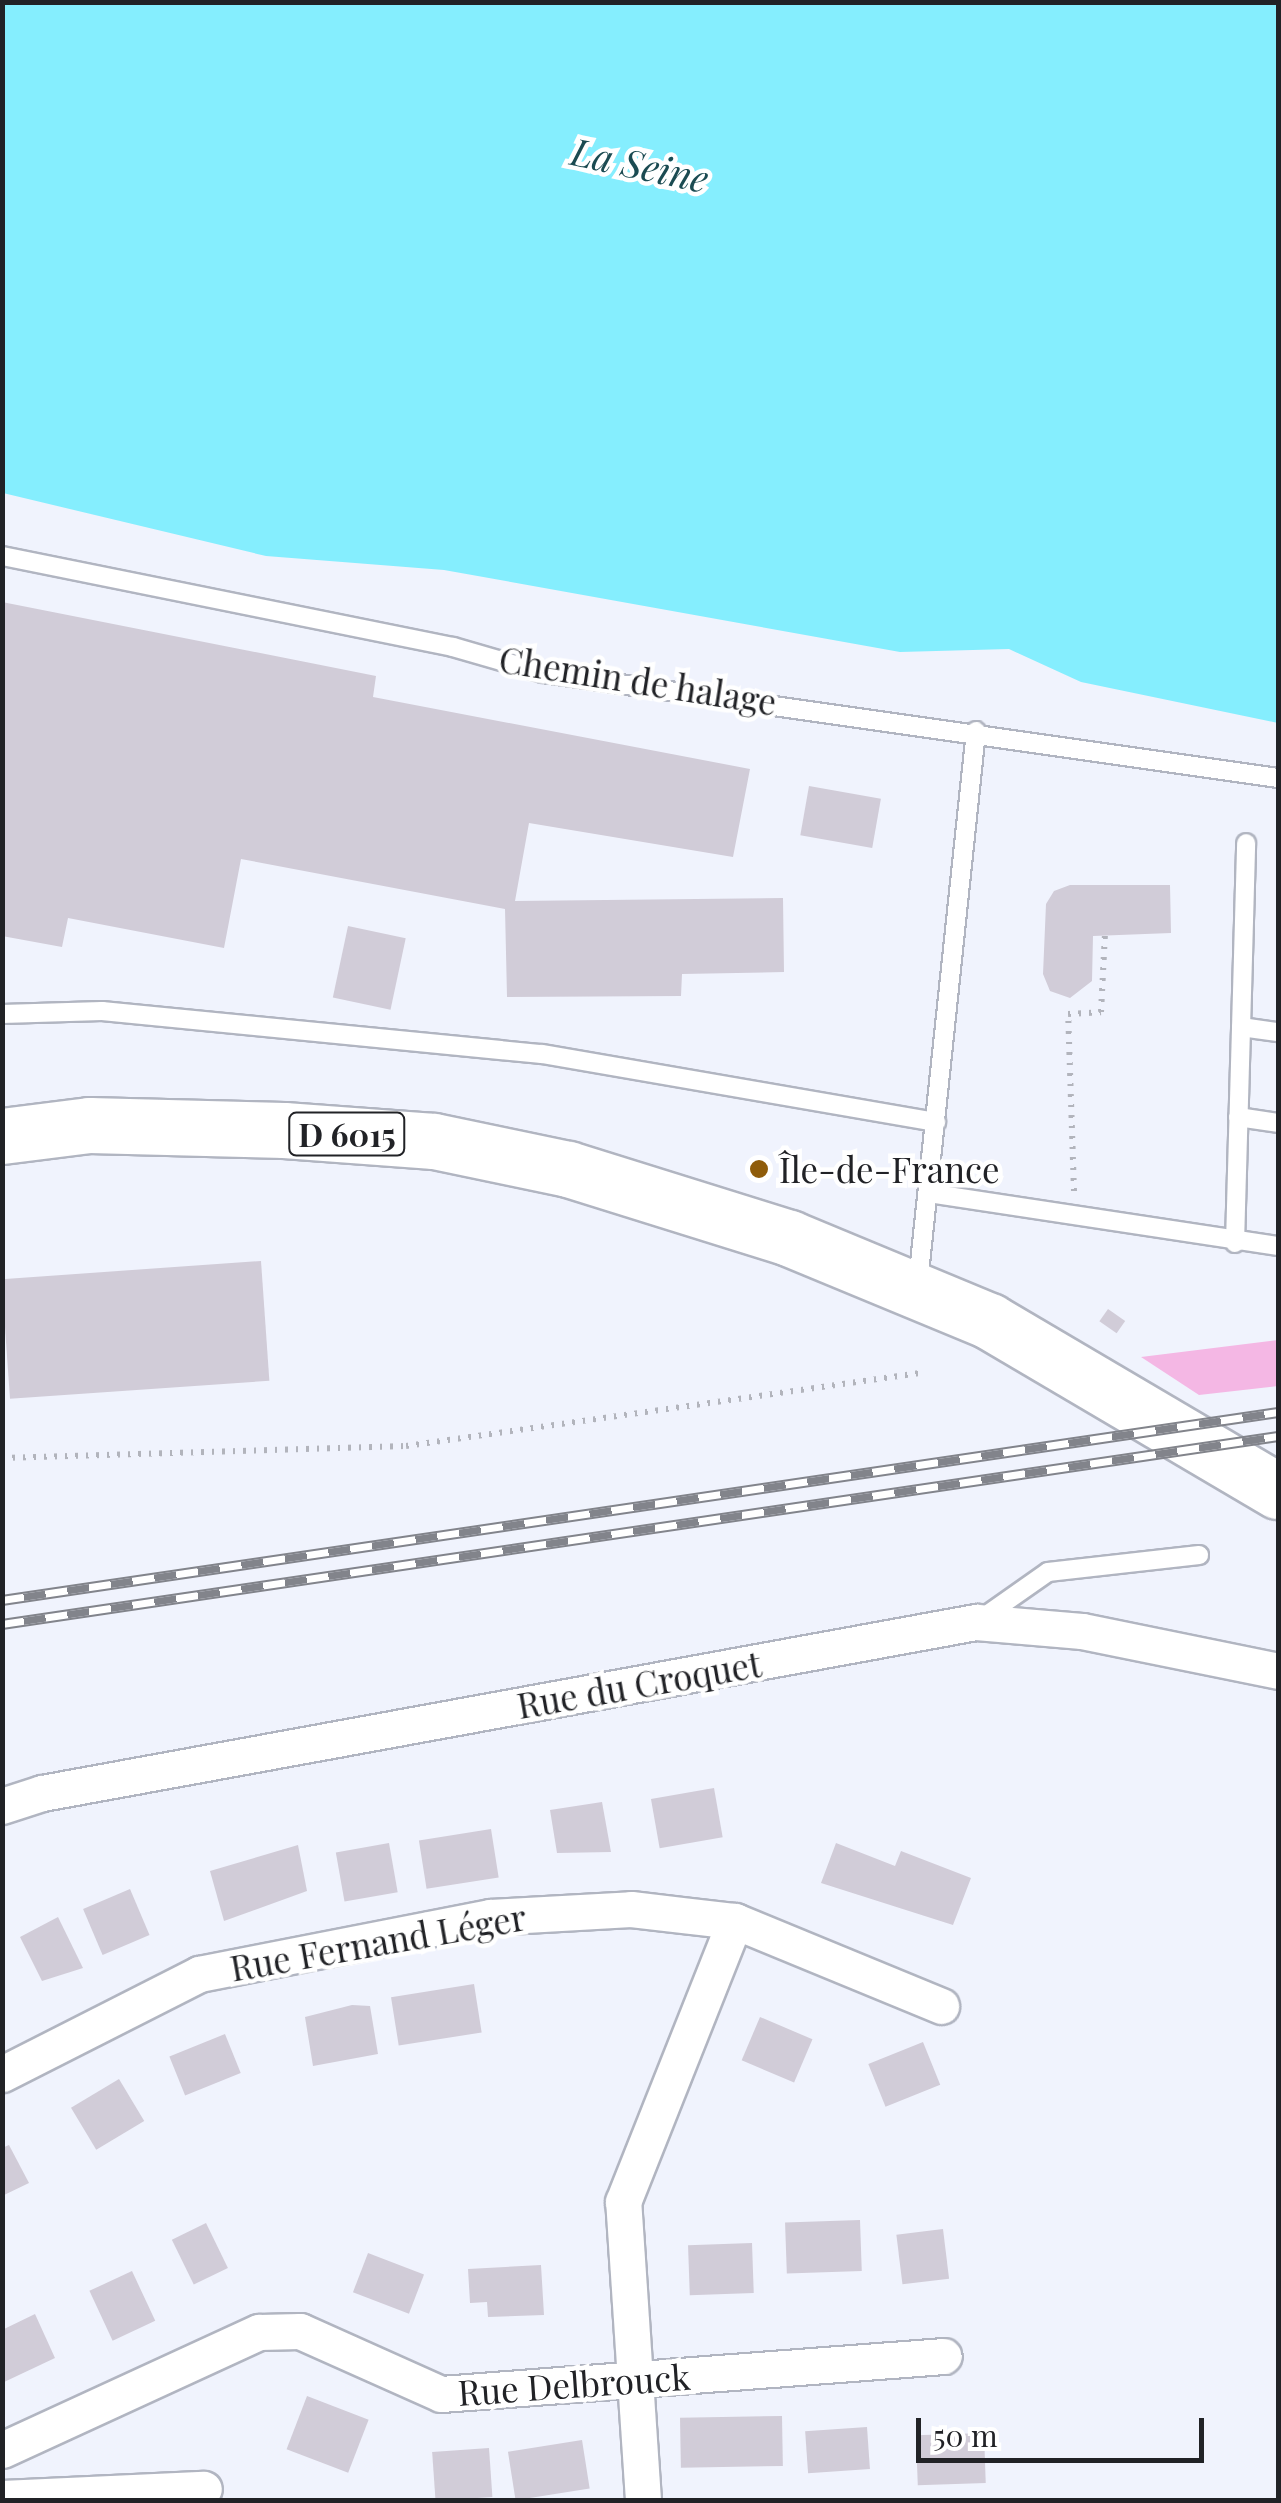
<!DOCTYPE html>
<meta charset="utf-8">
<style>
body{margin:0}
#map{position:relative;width:1281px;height:2503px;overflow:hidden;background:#f0f3fd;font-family:"Playfair Display",serif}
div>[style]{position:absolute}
.green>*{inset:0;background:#f4b7e4}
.water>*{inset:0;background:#85eefe}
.building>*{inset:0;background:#d1ccd8;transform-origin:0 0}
.path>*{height:6px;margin-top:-3px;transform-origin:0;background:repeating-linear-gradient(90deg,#b2b4bc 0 2.5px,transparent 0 10.5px)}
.roads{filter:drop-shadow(2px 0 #b1b5c1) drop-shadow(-2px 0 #b1b5c1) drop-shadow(0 2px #b1b5c1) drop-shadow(0 -2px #b1b5c1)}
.service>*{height:18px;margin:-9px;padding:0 9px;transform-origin:9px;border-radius:9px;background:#fff}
.minor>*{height:35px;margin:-17.5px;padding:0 17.5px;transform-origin:17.5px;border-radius:17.5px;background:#fff}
.primary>*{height:55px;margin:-27.5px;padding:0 27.5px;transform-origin:27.5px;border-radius:27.5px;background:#fff}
.rail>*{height:11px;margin-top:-5.5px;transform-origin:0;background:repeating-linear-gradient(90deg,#fff 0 22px,#82848b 0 44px);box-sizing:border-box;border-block:2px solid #82848b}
.dots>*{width:28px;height:28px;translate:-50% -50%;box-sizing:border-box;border:5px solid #fff;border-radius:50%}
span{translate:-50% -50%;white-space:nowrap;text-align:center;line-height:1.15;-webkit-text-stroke:9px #fff;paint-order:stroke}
.shield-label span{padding:2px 8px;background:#fff;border:2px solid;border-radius:8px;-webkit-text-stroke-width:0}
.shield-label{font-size:32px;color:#212226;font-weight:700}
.street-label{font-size:35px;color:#212226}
.poi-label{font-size:35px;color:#212226}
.left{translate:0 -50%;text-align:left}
.water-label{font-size:38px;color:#1b4b52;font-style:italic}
.frame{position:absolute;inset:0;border:5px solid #212226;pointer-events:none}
.scale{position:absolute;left:916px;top:2418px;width:288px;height:45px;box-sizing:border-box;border:5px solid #212226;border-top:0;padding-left:12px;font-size:30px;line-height:35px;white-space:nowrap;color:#212226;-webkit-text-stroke:8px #fff;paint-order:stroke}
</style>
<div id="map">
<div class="green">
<i style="clip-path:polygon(1278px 1340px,1278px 1386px,1199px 1395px,1141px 1357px)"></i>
</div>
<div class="water">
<i style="clip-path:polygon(3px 2px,1278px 3px,1278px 723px,1081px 682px,1009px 649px,900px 652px,444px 570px,266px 556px,3px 493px)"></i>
</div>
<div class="building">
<i style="clip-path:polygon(2px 602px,376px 676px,373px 697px,750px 769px,733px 857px,529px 823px,515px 901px,783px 898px,784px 972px,682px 974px,681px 996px,507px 997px,505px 909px,241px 859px,224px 948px,68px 918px,62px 947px,2px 936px)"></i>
<i style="left:809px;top:786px;width:73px;height:50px;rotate:10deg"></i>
<i style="clip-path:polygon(1070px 885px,1170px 885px,1171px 933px,1093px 936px,1092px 981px,1070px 998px,1050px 991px,1043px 974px,1046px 904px,1054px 891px)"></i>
<i style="left:348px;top:926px;width:59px;height:73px;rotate:12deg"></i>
<i style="left:261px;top:1261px;width:120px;height:260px;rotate:86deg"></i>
<i style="left:1108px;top:1309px;width:21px;height:15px;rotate:35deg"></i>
<i style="left:714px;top:1788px;width:50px;height:64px;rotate:80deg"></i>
<i style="clip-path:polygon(602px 1802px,611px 1852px,557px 1853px,550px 1810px)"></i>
<i style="left:491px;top:1829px;width:49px;height:73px;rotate:81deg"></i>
<i style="left:389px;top:1843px;width:50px;height:54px;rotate:80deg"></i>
<i style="clip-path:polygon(836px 1843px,895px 1866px,901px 1851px,971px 1878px,953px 1925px,821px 1883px)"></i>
<i style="clip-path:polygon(298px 1845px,307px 1891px,224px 1921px,210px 1871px)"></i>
<i style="left:130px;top:1889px;width:50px;height:51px;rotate:67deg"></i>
<i style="clip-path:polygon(58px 1917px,83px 1968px,42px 1981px,20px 1937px)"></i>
<i style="left:474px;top:1984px;width:49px;height:84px;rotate:81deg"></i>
<i style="clip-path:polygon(352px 2005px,370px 2006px,378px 2054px,313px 2066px,305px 2017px)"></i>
<i style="left:760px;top:2017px;width:57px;height:47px;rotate:23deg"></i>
<i style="left:225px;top:2034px;width:42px;height:60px;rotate:68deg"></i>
<i style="left:923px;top:2042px;width:46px;height:59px;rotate:68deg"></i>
<i style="left:119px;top:2079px;width:49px;height:56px;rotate:59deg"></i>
<i style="clip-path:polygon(9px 2145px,29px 2183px,2px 2196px,2px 2148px)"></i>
<i style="left:860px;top:2220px;width:51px;height:75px;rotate:88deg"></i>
<i style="left:206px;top:2223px;width:50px;height:38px;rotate:64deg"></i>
<i style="left:943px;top:2229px;width:50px;height:47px;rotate:83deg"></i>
<i style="left:752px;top:2243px;width:50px;height:64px;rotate:88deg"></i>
<i style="left:368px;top:2253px;width:60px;height:42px;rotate:21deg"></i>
<i style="clip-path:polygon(541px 2265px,544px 2315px,488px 2317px,487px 2302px,470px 2303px,468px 2269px)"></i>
<i style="left:132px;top:2271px;width:55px;height:47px;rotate:65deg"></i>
<i style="clip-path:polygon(35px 2314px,55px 2358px,2px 2383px,2px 2330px)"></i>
<i style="left:307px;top:2396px;width:66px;height:57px;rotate:21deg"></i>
<i style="left:782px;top:2416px;width:50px;height:102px;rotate:89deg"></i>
<i style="left:867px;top:2427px;width:42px;height:62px;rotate:86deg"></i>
<i style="left:984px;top:2433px;width:50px;height:68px;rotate:88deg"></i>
<i style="left:582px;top:2440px;width:49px;height:75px;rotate:81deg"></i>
<i style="left:489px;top:2448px;width:49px;height:57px;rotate:86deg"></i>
</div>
<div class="path">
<i style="left:1074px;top:1191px;width:177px;rotate:-91.9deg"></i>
<i style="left:1068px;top:1014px;width:33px;rotate:-3deg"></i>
<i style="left:1101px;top:1012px;width:78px;rotate:-87.1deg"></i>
<i style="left:2px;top:1458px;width:404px;rotate:-1.7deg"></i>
<i style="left:406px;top:1446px;width:519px;rotate:-8.08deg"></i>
</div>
<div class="roads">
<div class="service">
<i style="left:2px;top:556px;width:460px;rotate:11.4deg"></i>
<i style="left:453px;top:647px;width:94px;rotate:16.1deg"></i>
<i style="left:543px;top:673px;width:742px;rotate:8.13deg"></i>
<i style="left:2px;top:1014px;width:100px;rotate:-1.7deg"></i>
<i style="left:102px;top:1011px;width:442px;rotate:5.6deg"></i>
<i style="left:542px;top:1054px;width:400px;rotate:9.8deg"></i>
<i style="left:1241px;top:1027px;width:37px;rotate:8deg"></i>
<i style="left:1238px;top:1117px;width:40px;rotate:8.5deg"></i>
<i style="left:928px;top:1193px;width:354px;rotate:8.6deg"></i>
<i style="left:1235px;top:1243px;width:400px;rotate:-88.4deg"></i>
<i style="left:918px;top:1282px;width:554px;rotate:-83.99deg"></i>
<i style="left:981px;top:1619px;width:82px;rotate:-35deg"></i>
<i style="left:1048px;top:1572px;width:152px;rotate:-6.4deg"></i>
</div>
<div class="minor">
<i style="left:2px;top:1806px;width:42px;rotate:-18deg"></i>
<i style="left:42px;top:1793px;width:950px;rotate:-10.38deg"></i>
<i style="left:976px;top:1622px;width:106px;rotate:4.9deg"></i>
<i style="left:1082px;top:1631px;width:200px;rotate:11.5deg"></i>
<i style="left:2px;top:2074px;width:221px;rotate:-26.9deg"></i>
<i style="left:199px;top:1974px;width:297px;rotate:-11.1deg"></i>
<i style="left:490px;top:1917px;width:141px;rotate:-3.2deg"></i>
<i style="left:631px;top:1909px;width:105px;rotate:6.6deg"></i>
<i style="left:735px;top:1921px;width:223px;rotate:22.4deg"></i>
<i style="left:2px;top:2450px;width:283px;rotate:-24.7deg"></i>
<i style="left:259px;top:2332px;width:41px;rotate:-1.4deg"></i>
<i style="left:300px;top:2331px;width:154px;rotate:24.1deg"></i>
<i style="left:441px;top:2394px;width:504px;rotate:-4.32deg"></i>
<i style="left:2px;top:2498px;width:202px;rotate:-2.6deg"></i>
<i style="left:643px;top:2500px;width:299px;rotate:-93.8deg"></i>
<i style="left:623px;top:2202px;width:302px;rotate:-68.3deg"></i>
</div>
<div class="primary">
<i style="left:2px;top:1136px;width:88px;rotate:-7.2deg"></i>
<i style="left:89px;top:1125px;width:195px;rotate:1.5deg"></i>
<i style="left:284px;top:1130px;width:150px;rotate:4.2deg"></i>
<i style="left:434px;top:1141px;width:137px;rotate:11.8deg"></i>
<i style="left:568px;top:1169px;width:232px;rotate:17.3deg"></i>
<i style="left:789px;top:1238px;width:217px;rotate:22.5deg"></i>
<i style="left:989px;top:1321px;width:335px;rotate:30.5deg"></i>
</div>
</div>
<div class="rail">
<i style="left:2px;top:1600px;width:1290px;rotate:-8.38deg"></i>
<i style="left:2px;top:1624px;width:1290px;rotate:-8.38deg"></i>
</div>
<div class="dots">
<i style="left:759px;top:1169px;background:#8f5c0a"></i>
</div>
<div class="shield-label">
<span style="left:347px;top:1134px">D 6015</span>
</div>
<div class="street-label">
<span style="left:638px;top:680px;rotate:9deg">Chemin de halage</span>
<span style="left:639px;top:1684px;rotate:-10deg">Rue du Croquet</span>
<span style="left:378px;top:1942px;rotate:-10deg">Rue Fernand Léger</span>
<span style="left:574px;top:2384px;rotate:-4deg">Rue Delbrouck</span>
</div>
<div class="poi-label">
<span class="left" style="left:779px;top:1169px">Île-de-France</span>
</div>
<div class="water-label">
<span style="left:640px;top:164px;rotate:12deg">La Seine</span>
</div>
<div class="frame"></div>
<div class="scale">50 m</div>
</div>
